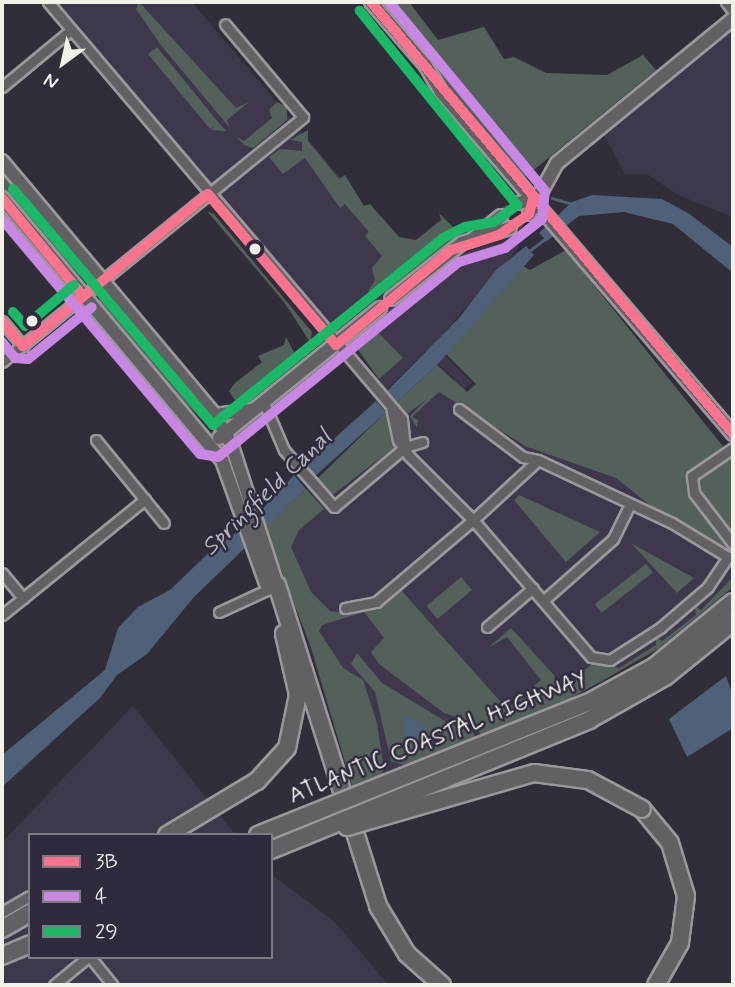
<!DOCTYPE html>
<style>
body{margin:0}
#map{position:relative;width:735px;height:987px;overflow:hidden;background:#312e39;font-family:Mynerve,sans-serif}
div>[style]{position:absolute}
.built>*{inset:0;background:#3f384d}
.green>*{inset:0;background:#54615a;transform-origin:0 0}
.water>*{inset:0;background:#4f6178;transform-origin:0 0}
.stream>*{height:2.5px;margin:-1.25px;padding:0 1.25px;transform-origin:1.25px;border-radius:1.25px;background:#4f6178}
.secondary-tunnel>*{height:12px;margin-top:-6px;transform-origin:0;background:repeating-linear-gradient(90deg,#4e4b53 0 12px,transparent 0 18px)}
.roads{filter:drop-shadow(2px 0 #9a989b) drop-shadow(-2px 0 #9a989b) drop-shadow(0 2px #9a989b) drop-shadow(0 -2px #9a989b)}
.street>*{height:9px;margin:-4.5px;padding:0 4.5px;transform-origin:4.5px;border-radius:4.5px;background:#626063}
.secondary>*{height:12px;margin:-6px;padding:0 6px;transform-origin:6px;border-radius:6px;background:#626063}
.highway>*{height:16px;margin:-8px;padding:0 8px;transform-origin:8px;border-radius:8px;background:#626063}
.bridges{filter:drop-shadow(2px 0 #9a989b) drop-shadow(-2px 0 #9a989b) drop-shadow(0 2px #9a989b) drop-shadow(0 -2px #9a989b)}
.highway-bridge>*{height:16px;margin:-8px;padding:0 8px;transform-origin:8px;border-radius:8px;background:#626063}
.bus-1>*{height:10px;margin:-5px;padding:0 5px;transform-origin:5px;border-radius:5px;background:#fc738d}
.bus-2>*{height:10px;margin:-5px;padding:0 5px;transform-origin:5px;border-radius:5px;background:#c787e3}
.bus-3>*{height:10px;margin:-5px;padding:0 5px;transform-origin:5px;border-radius:5px;background:#1ab867}
.dots>*{width:19px;height:19px;translate:-50% -50%;box-sizing:border-box;border:4px solid #2f2a3d;border-radius:50%}
span{translate:-50% -50%;white-space:nowrap;text-align:center;line-height:1.15;-webkit-text-stroke:5px #2f2a3d;paint-order:stroke}
.street-label{font-size:23px;color:#f4f1e8}
.water-label{font-size:24px;color:#b3b9be;font-style:italic}
.frame{position:absolute;inset:0;border:4px solid #f4f1e8;pointer-events:none}
.legend{position:absolute;left:28px;top:833px;width:245px;height:126px;box-sizing:border-box;background:#2f2a3d;border:2px solid #7e7a81;margin:0;padding:9px 12px;list-style:none;font-size:21px;color:#f4f1e8}
.legend li{display:flex;align-items:center;gap:14px;height:35px}
.legend b{width:35px;border:2px solid #7e7a81}
.north{position:absolute;left:28px;top:28px;width:70px;height:70px;-webkit-text-stroke:5px #2f2a3d;paint-order:stroke;rotate:213deg;font-size:19px;font-weight:700;line-height:28px;text-align:center;color:#f4f1e8}
.north::after{content:'';display:block;margin:auto;width:24px;height:32px;background:#f4f1e8;clip-path:polygon(50% 0,100% 100%,50% 72%,0 100%)}
</style>
<div id="map">
<div class="built">
<i style="clip-path:polygon(56px 2px,192px 2px,415px 266px,384px 292px,396px 305px,459px 254px,504px 241px,519px 247px,434px 344px,472px 383px,465px 388px,469px 409px,461px 404px,454px 378px,425px 351px,386px 390px,352px 343px,386px 312px,374px 302px,335px 336px)"></i>
<i style="clip-path:polygon(733px 26px,733px 217px,678px 195px,647px 174px,625px 174px,603px 133px)"></i>
<i style="clip-path:polygon(422px 381px,527px 447px,616px 478px,651px 506px,709px 537px,733px 554px,733px 587px,671px 640px,602px 682px,353px 789px,307px 639px,265px 528px)"></i>
<i style="clip-path:polygon(133px 706px,236px 835px,30px 835px,30px 957px,271px 957px,271px 874px,335px 922px,388px 985px,2px 985px,2px 842px)"></i>
</div>
<div class="green">
<i style="clip-path:polygon(139px 2px,236px 108px,249px 102px,227px 120px,230px 128px,160px 44px,136px 9px)"></i>
<i style="clip-path:polygon(381px 2px,409px 2px,438px 40px,484px 27px,504px 59px,514px 57px,546px 73px,607px 75px,643px 55px,656px 70px,525px 177px,452px 95px)"></i>
<i style="clip-path:polygon(157px 47px,218px 122px,226px 131px,211px 130px,214px 126px,210px 129px,148px 54px)"></i>
<i style="clip-path:polygon(277px 102px,287px 107px,287px 120px,253px 148px,244px 145px,237px 137px,244px 141px,272px 118px,269px 110px)"></i>
<i style="clip-path:polygon(308px 130px,308px 141px,339px 179px,345px 175px,364px 206px,370px 204px,399px 237px,416px 240px,441px 220px,439px 213px,460px 234px,386px 294px,381px 289px,368px 291px,375px 280px,372px 268px,382px 256px,365px 236px,369px 232px,345px 204px,340px 208px,305px 158px,283px 174px,269px 157px,280px 149px,302px 151px,302px 142px,290px 140px)"></i>
<i style="clip-path:polygon(2px 173px,10px 179px,89px 275px,79px 275px,29px 223px,2px 191px)"></i>
<i style="clip-path:polygon(207px 211px,214px 214px,312px 332px,310px 342px,284px 302px)"></i>
<i style="clip-path:polygon(566px 250px,733px 459px,733px 554px,651px 506px,616px 478px,527px 447px,439px 392px,412px 417px,418px 420px,417px 428px,410px 416px,427px 399px,407px 414px,397px 402px,437px 365px,467px 392px,476px 384px,446px 354px,523px 266px,530px 270px)"></i>
<i style="clip-path:polygon(100px 299px,149px 346px,216px 432px,161px 381px,97px 302px)"></i>
<i style="clip-path:polygon(371px 325px,403px 358px,379px 379px,353px 342px)"></i>
<i style="clip-path:polygon(286px 337px,297px 358px,241px 403px,234px 399px,229px 391px,235px 383px,262px 362px,258px 356px,284px 345px)"></i>
<i style="clip-path:polygon(386px 412px,395px 447px,331px 496px,317px 479px)"></i>
<i style="clip-path:polygon(306px 489px,324px 509px,299px 530px,291px 547px,311px 592px,330px 611px,343px 613px,383px 604px,400px 589px,507px 709px,541px 680px,507px 637px,488px 648px,511px 628px,564px 686px,592px 664px,619px 668px,656px 645px,656px 637px,662px 641px,696px 615px,695px 606px,701px 610px,733px 577px,733px 587px,658px 649px,566px 701px,481px 736px,476px 724px,444px 713px,379px 664px,371px 652px,384px 638px,364px 612px,322px 625px,319px 631px,343px 668px,363px 680px,377px 723px,384px 769px,380px 778px,353px 789px,311px 647px,265px 528px)"></i>
<i style="clip-path:polygon(519px 495px,600px 532px,566px 562px,514px 500px)"></i>
<i style="clip-path:polygon(631px 543px,694px 578px,677px 593px)"></i>
<i style="left:646px;top:564px;width:11px;height:65px;rotate:52deg"></i>
<i style="left:461px;top:577px;width:17px;height:45px;rotate:50deg"></i>
<i style="clip-path:polygon(357px 653px,382px 683px,448px 723px,471px 729px,476px 738px,407px 766px,391px 761px,375px 692px,351px 664px)"></i>
</div>
<div class="water">
<i style="clip-path:polygon(592px 195px,662px 199px,688px 213px,733px 247px,733px 273px,673px 224px,624px 212px,579px 216px,547px 241px,539px 233px,572px 202px)"></i>
<i style="clip-path:polygon(526px 246px,534px 255px,437px 365px,397px 402px,387px 391px,459px 318px,496px 270px)"></i>
<i style="left:376px;top:401px;width:15px;height:96px;rotate:48deg"></i>
<i style="clip-path:polygon(294px 475px,306px 489px,194px 597px,147px 654px,117px 675px,100px 698px,2px 787px,2px 755px,105px 670px,118px 628px,138px 607px,170px 590px,223px 539px,242px 531px)"></i>
<i style="clip-path:polygon(726px 676px,733px 696px,733px 728px,687px 757px,669px 719px)"></i>
<i style="clip-path:polygon(409px 716px,427px 728px,428px 735px,405px 739px,404px 718px)"></i>
</div>
<div class="stream">
<i style="left:552px;top:198px;width:19px;rotate:16deg"></i>
<i style="left:529px;top:251px;width:21px;rotate:-37deg"></i>
</div>
<div class="secondary-tunnel">
<i style="left:501px;top:216px;width:22px;rotate:-36deg"></i>
<i style="left:510px;top:228px;width:24px;rotate:-36deg"></i>
</div>
<div class="roads">
<div class="street">
<i style="left:48px;top:2px;width:547px;rotate:49.67deg"></i>
<i style="left:402px;top:419px;width:28px;rotate:84deg"></i>
<i style="left:726px;top:2px;width:11px;rotate:52deg"></i>
<i style="left:2px;top:87px;width:89px;rotate:-39.6deg"></i>
<i style="left:2px;top:321px;width:33px;rotate:50deg"></i>
<i style="left:2px;top:362px;width:388px;rotate:-39.1deg"></i>
<i style="left:303px;top:117px;width:121px;rotate:-130deg"></i>
<i style="left:264px;top:403px;width:51px;rotate:66.9deg"></i>
<i style="left:284px;top:450px;width:76px;rotate:48.7deg"></i>
<i style="left:334px;top:507px;width:93px;rotate:-40.2deg"></i>
<i style="left:405px;top:447px;width:18px;rotate:-16deg"></i>
<i style="left:459px;top:409px;width:80px;rotate:36.9deg"></i>
<i style="left:523px;top:457px;width:15px;rotate:11deg"></i>
<i style="left:96px;top:440px;width:107px;rotate:50.7deg"></i>
<i style="left:733px;top:448px;width:50px;rotate:145.7deg"></i>
<i style="left:692px;top:476px;width:17px;rotate:83deg"></i>
<i style="left:694px;top:493px;width:64px;rotate:52.6deg"></i>
<i style="left:2px;top:573px;width:33px;rotate:50deg"></i>
<i style="left:544px;top:600px;width:92px;rotate:-41.5deg"></i>
<i style="left:613px;top:539px;width:39px;rotate:-64deg"></i>
<i style="left:345px;top:608px;width:32px;rotate:-11deg"></i>
<i style="left:376px;top:602px;width:127px;rotate:-40.2deg"></i>
<i style="left:473px;top:520px;width:88px;rotate:-42.7deg"></i>
<i style="left:538px;top:460px;width:148px;rotate:25.2deg"></i>
<i style="left:672px;top:523px;width:66px;rotate:31.3deg"></i>
<i style="left:728px;top:557px;width:36px;rotate:124deg"></i>
<i style="left:708px;top:587px;width:63px;rotate:139.5deg"></i>
<i style="left:660px;top:628px;width:59px;rotate:147.4deg"></i>
<i style="left:610px;top:660px;width:19px;rotate:-171deg"></i>
<i style="left:591px;top:657px;width:181px;rotate:-130.7deg"></i>
<i style="left:473px;top:520px;width:91px;rotate:-135deg"></i>
<i style="left:409px;top:456px;width:19px;rotate:-125deg"></i>
<i style="left:398px;top:440px;width:33px;rotate:-102deg"></i>
<i style="left:219px;top:612px;width:57px;rotate:-24.8deg"></i>
<i style="left:2px;top:615px;width:184px;rotate:-39deg"></i>
<i style="left:487px;top:627px;width:60px;rotate:-40.3deg"></i>
<i style="left:2px;top:912px;width:32px;rotate:-30deg"></i>
<i style="left:90px;top:957px;width:36px;rotate:51deg"></i>
<i style="left:54px;top:985px;width:44px;rotate:-39.5deg"></i>
</div>
<div class="secondary">
<i style="left:371px;top:2px;width:84px;rotate:49.3deg"></i>
<i style="left:426px;top:66px;width:30px;rotate:60deg"></i>
<i style="left:441px;top:92px;width:450px;rotate:49.5deg"></i>
<i style="left:2px;top:161px;width:331px;rotate:50deg"></i>
<i style="left:215px;top:415px;width:35px;rotate:61deg"></i>
<i style="left:232px;top:446px;width:146px;rotate:72.1deg"></i>
<i style="left:2px;top:198px;width:342px;rotate:50deg"></i>
<i style="left:222px;top:460px;width:137px;rotate:70.4deg"></i>
<i style="left:519px;top:203px;width:15px;rotate:-16deg"></i>
<i style="left:529px;top:214px;width:58px;rotate:-61.2deg"></i>
<i style="left:557px;top:163px;width:227px;rotate:-39.3deg"></i>
<i style="left:474px;top:238px;width:35px;rotate:-39deg"></i>
<i style="left:391px;top:299px;width:90px;rotate:-38.3deg"></i>
<i style="left:462px;top:243px;width:50px;rotate:-17.4deg"></i>
<i style="left:215px;top:415px;width:37px;rotate:-8deg"></i>
<i style="left:219px;top:438px;width:207px;rotate:-38.9deg"></i>
</div>
<div class="highway">
<i style="left:277px;top:585px;width:337px;rotate:72.5deg"></i>
<i style="left:378px;top:906px;width:56px;rotate:58.9deg"></i>
<i style="left:407px;top:954px;width:47px;rotate:41.5deg"></i>
<i style="left:642px;top:809px;width:44px;rotate:50.5deg"></i>
<i style="left:670px;top:843px;width:55px;rotate:73.2deg"></i>
<i style="left:686px;top:896px;width:47px;rotate:97.3deg"></i>
<i style="left:680px;top:943px;width:48px;rotate:119.7deg"></i>
<i style="left:167px;top:835px;width:105px;rotate:-31deg"></i>
<i style="left:257px;top:781px;width:45px;rotate:-47.7deg"></i>
<i style="left:287px;top:748px;width:54px;rotate:-78.3deg"></i>
<i style="left:298px;top:695px;width:63px;rotate:-102.9deg"></i>
<i style="left:2px;top:929px;width:32px;rotate:-30deg"></i>
<i style="left:2px;top:956px;width:30px;rotate:-23deg"></i>
</div>
</div>
<div class="bridges">
<div class="highway-bridge">
<i style="left:347px;top:827px;width:195px;rotate:-16.1deg"></i>
<i style="left:534px;top:773px;width:54px;rotate:7.4deg"></i>
<i style="left:588px;top:780px;width:61px;rotate:28.2deg"></i>
<i style="left:258px;top:835px;width:361px;rotate:-21.9deg"></i>
<i style="left:593px;top:700px;width:71px;rotate:-28.7deg"></i>
<i style="left:655px;top:666px;width:101px;rotate:-39.4deg"></i>
<i style="left:271px;top:850px;width:344px;rotate:-22.2deg"></i>
<i style="left:589px;top:720px;width:87px;rotate:-29.5deg"></i>
<i style="left:665px;top:677px;width:87px;rotate:-39deg"></i>
</div>
</div>
<div class="bus-1">
<i style="left:371px;top:2px;width:564px;rotate:50.04deg"></i>
<i style="left:2px;top:198px;width:127px;rotate:50.4deg"></i>
<i style="left:2px;top:321px;width:33px;rotate:50deg"></i>
<i style="left:23px;top:346px;width:239px;rotate:-39.4deg"></i>
<i style="left:208px;top:194px;width:198px;rotate:49.7deg"></i>
<i style="left:336px;top:345px;width:149px;rotate:-39.6deg"></i>
<i style="left:451px;top:250px;width:50px;rotate:-17.4deg"></i>
<i style="left:499px;top:235px;width:37px;rotate:-35deg"></i>
<i style="left:529px;top:214px;width:16px;rotate:-75deg"></i>
</div>
<div class="bus-2">
<i style="left:2px;top:219px;width:307px;rotate:49.9deg"></i>
<i style="left:200px;top:454px;width:18px;rotate:9deg"></i>
<i style="left:218px;top:457px;width:310px;rotate:-39deg"></i>
<i style="left:459px;top:262px;width:48px;rotate:-16.9deg"></i>
<i style="left:505px;top:248px;width:47px;rotate:-38.1deg"></i>
<i style="left:542px;top:219px;width:28px;rotate:-84deg"></i>
<i style="left:545px;top:191px;width:245px;rotate:-129.5deg"></i>
<i style="left:2px;top:342px;width:21px;rotate:51deg"></i>
<i style="left:15px;top:358px;width:13px;rotate:4deg"></i>
<i style="left:28px;top:359px;width:82px;rotate:-39.1deg"></i>
</div>
<div class="bus-3">
<i style="left:13px;top:189px;width:309px;rotate:49.7deg"></i>
<i style="left:213px;top:425px;width:296px;rotate:-39.1deg"></i>
<i style="left:443px;top:238px;width:25px;rotate:-27deg"></i>
<i style="left:465px;top:227px;width:29px;rotate:-10deg"></i>
<i style="left:494px;top:222px;width:29px;rotate:-36deg"></i>
<i style="left:517px;top:205px;width:250px;rotate:-129deg"></i>
<i style="left:13px;top:312px;width:18px;rotate:49deg"></i>
<i style="left:25px;top:326px;width:64px;rotate:-39.9deg"></i>
</div>
<div class="dots">
<i style="left:255px;top:249px;background:#f4f1e8"></i>
<i style="left:32px;top:321px;background:#f4f1e8"></i>
</div>
<div class="street-label">
<span style="left:438px;top:738px;rotate:-22deg">ATLANTIC COASTAL HIGHWAY</span>
</div>
<div class="water-label">
<span style="left:267px;top:493px;rotate:-44deg">Springfield Canal</span>
</div>
<div class="frame"></div>
<ul class="legend">
<li><b style="height:9px;background:#fc738d"></b>3B</li>
<li><b style="height:9px;background:#c787e3"></b>4</li>
<li><b style="height:9px;background:#1ab867"></b>29</li>
</ul>
<div class="north">N</div>
</div>
